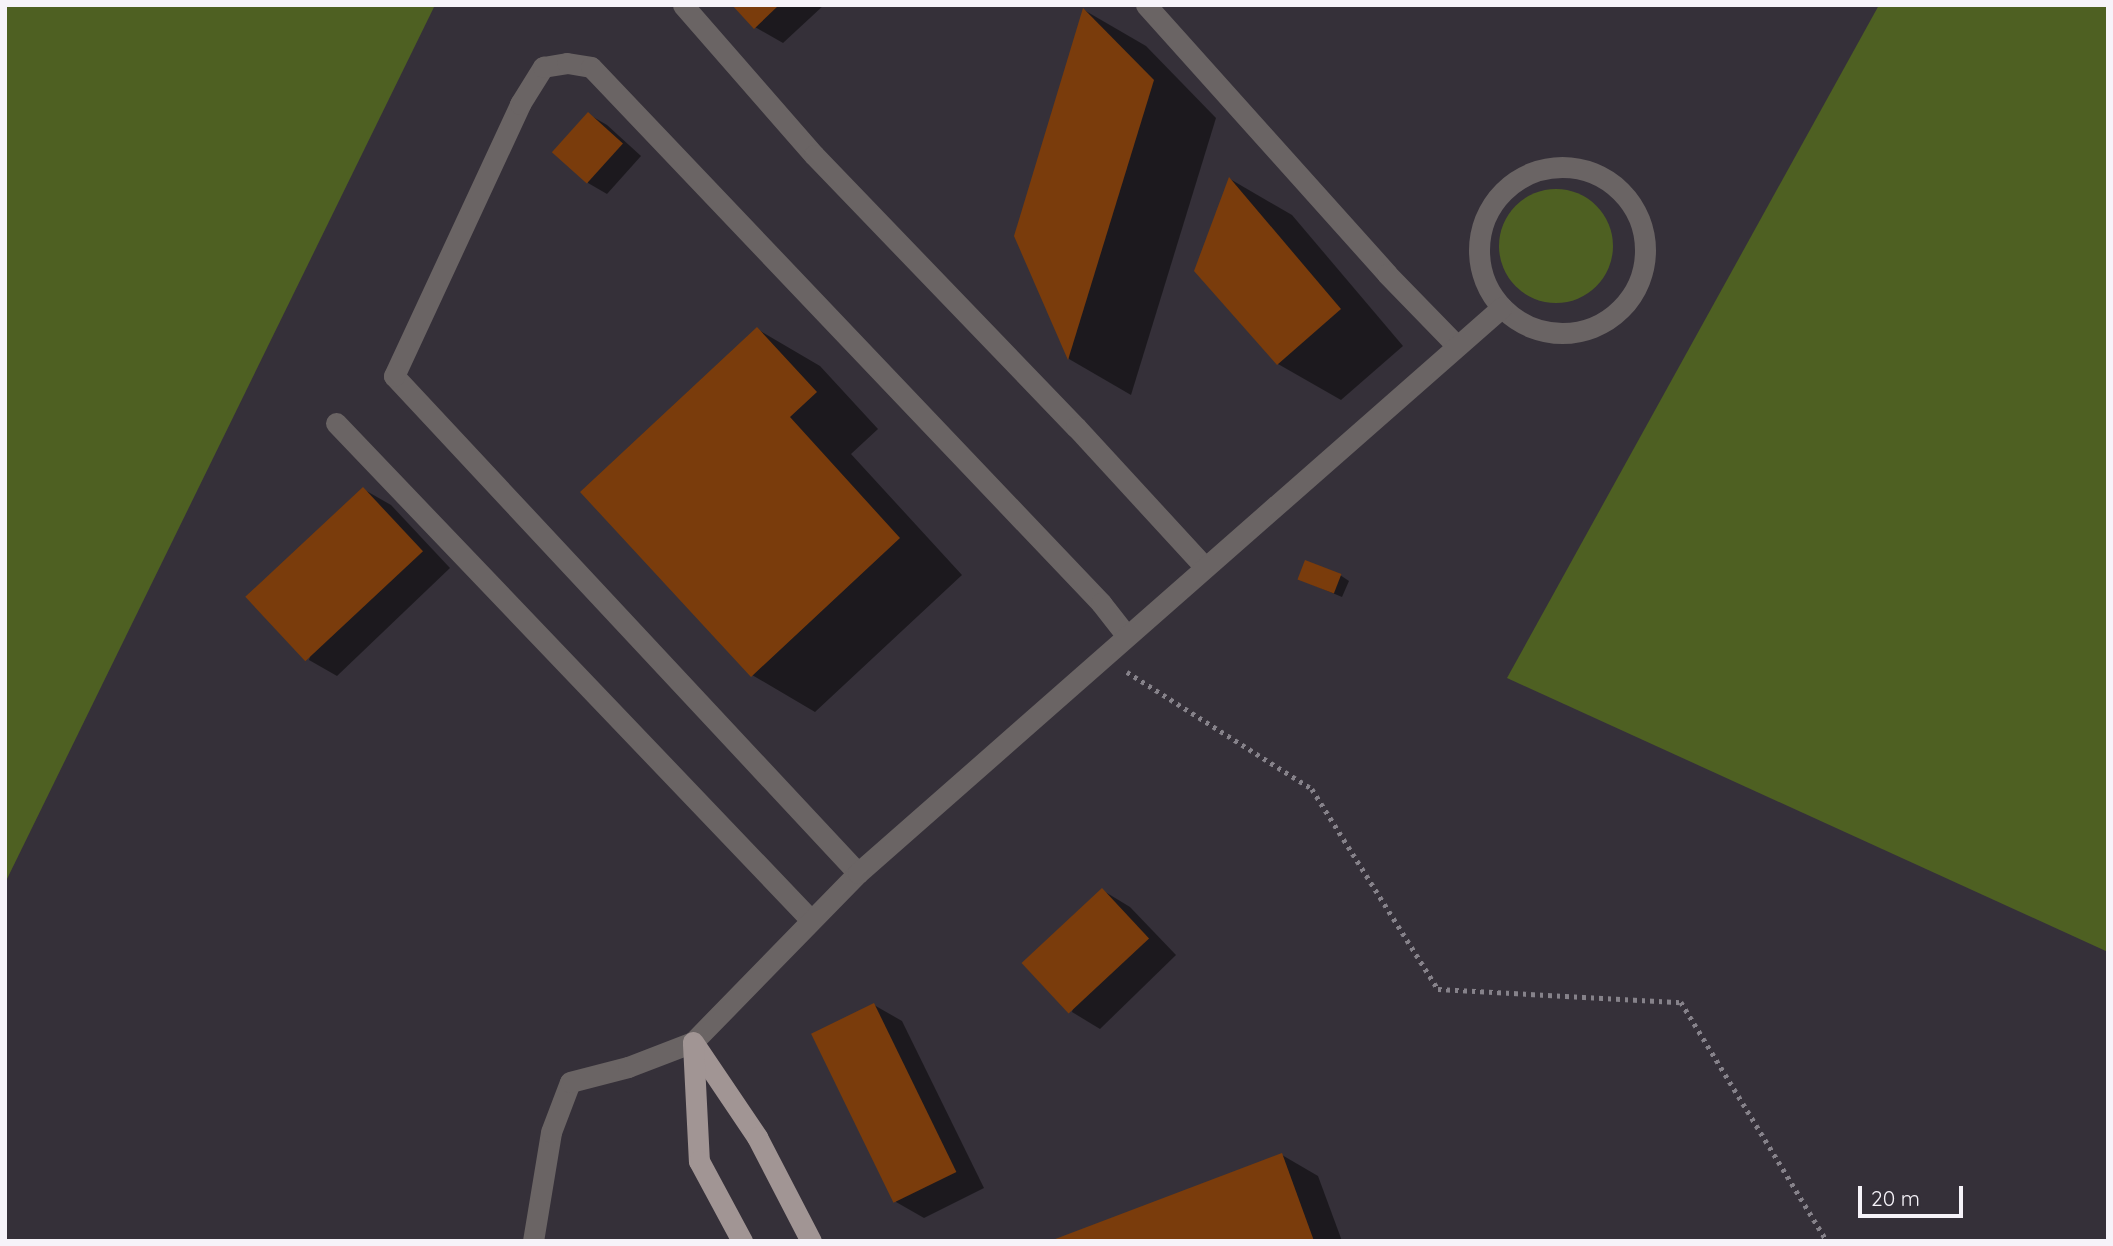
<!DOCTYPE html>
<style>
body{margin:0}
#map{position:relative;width:2113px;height:1246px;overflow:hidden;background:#353039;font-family:Quicksand,sans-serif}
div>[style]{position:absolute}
.green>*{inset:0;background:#4e6022}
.round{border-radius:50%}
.shadow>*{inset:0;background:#0007}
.building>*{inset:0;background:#7a3c0c;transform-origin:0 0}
.path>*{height:4.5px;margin-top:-2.25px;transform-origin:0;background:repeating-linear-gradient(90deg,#86828a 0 3.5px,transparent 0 8.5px)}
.minor>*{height:21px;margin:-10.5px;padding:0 10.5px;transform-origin:10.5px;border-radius:10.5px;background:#6a6464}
.minor>.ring{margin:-10.5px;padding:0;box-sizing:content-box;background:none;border:21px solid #6a6464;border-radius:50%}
.major>*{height:21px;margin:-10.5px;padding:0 10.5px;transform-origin:10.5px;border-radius:10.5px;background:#a19594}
span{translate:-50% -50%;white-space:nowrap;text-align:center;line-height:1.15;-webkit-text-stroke:5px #353039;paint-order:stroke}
.frame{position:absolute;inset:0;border:7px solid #f6f3f9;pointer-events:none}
.scale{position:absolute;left:1858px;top:1186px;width:105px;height:32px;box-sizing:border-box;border:4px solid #f6f3f9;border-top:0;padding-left:9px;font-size:21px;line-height:24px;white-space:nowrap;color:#f6f3f9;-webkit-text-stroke:5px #353039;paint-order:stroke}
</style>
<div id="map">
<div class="green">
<i style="clip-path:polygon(5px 5px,435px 5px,5px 883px)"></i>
<i style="clip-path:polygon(1879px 5px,2108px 5px,2108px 952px,1507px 678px)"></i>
<i class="round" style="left:1499px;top:189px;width:114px;height:114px"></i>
</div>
<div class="shadow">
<i style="clip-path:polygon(735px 5px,824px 5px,783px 43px,755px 27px)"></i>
<i style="clip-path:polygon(1084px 10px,1146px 46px,1216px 118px,1131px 395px,1069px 359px,1016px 236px)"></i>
<i style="clip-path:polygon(588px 114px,607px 125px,641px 156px,607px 194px,588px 183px)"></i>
<i style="clip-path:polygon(1230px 179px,1292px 215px,1403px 346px,1341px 400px,1278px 364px,1196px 271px)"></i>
<i style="clip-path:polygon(757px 329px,820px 366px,878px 429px,851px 454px,962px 575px,815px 712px,752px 675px)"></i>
<i style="clip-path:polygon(363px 489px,391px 505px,450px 568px,337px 676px,309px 660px)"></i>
<i style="clip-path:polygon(1340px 575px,1349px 581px,1342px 597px,1299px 579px)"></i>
<i style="clip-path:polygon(1102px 890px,1130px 907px,1176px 955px,1100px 1029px,1072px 1012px)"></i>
<i style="clip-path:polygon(874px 1005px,902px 1021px,984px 1188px,924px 1218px,896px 1202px)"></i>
<i style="clip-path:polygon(1282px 1155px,1318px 1176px,1342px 1241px,1056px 1241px)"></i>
</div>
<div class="building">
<i style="clip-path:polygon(732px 5px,779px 5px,754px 29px)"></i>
<i style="clip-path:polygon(1083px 8px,1154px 80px,1068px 360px,1014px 236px)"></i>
<i style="left:588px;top:112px;width:47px;height:54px;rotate:42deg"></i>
<i style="clip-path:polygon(1229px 177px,1341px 309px,1277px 365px,1194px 271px)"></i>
<i style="clip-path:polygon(757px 327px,817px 392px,790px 417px,900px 538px,751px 677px,580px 492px)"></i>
<i style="left:363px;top:487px;width:88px;height:161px;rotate:47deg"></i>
<i style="left:1305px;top:560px;width:39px;height:21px;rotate:21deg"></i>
<i style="left:1102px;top:888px;width:69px;height:110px;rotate:47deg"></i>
<i style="left:874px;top:1003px;width:188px;height:70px;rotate:64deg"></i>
<i style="clip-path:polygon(1282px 1153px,1314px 1241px,1050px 1241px)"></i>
</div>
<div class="path">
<i style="left:1127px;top:672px;width:219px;rotate:32.3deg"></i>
<i style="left:1312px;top:789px;width:236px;rotate:57.8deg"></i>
<i style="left:1438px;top:989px;width:243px;rotate:3.1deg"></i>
<i style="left:1681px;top:1002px;width:280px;rotate:58.6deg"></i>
</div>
<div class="minor">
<i style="left:683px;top:5px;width:199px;rotate:48.9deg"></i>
<i style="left:814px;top:155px;width:378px;rotate:46.1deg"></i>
<i style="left:1076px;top:427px;width:189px;rotate:47.4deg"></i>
<i style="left:1146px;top:5px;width:361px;rotate:48.1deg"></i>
<i style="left:1387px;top:274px;width:100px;rotate:45.8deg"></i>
<i class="ring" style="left:1479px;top:167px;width:145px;height:145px"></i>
<i style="left:336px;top:423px;width:687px;rotate:46.3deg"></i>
<i style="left:858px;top:873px;width:680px;rotate:-133.03deg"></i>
<i style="left:394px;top:376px;width:300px;rotate:-65.1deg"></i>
<i style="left:520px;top:104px;width:44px;rotate:-58.1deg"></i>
<i style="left:543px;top:67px;width:24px;rotate:-9deg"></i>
<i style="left:567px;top:63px;width:24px;rotate:9deg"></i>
<i style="left:591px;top:67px;width:740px;rotate:46.42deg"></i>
<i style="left:1101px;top:603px;width:41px;rotate:52deg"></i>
<i style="left:533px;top:1241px;width:110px;rotate:-80.6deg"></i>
<i style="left:551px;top:1132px;width:53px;rotate:-69.2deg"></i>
<i style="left:570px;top:1082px;width:60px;rotate:-14.5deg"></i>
<i style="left:628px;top:1067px;width:70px;rotate:-21deg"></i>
<i style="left:693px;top:1042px;width:236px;rotate:-45.7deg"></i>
<i style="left:858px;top:873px;width:857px;rotate:-41.31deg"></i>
</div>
<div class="major">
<i style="left:693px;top:1042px;width:115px;rotate:56deg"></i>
<i style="left:757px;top:1137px;width:117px;rotate:62.6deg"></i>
<i style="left:693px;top:1044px;width:117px;rotate:87.1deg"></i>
<i style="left:699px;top:1161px;width:91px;rotate:61.7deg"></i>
</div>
<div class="frame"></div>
<div class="scale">20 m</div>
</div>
